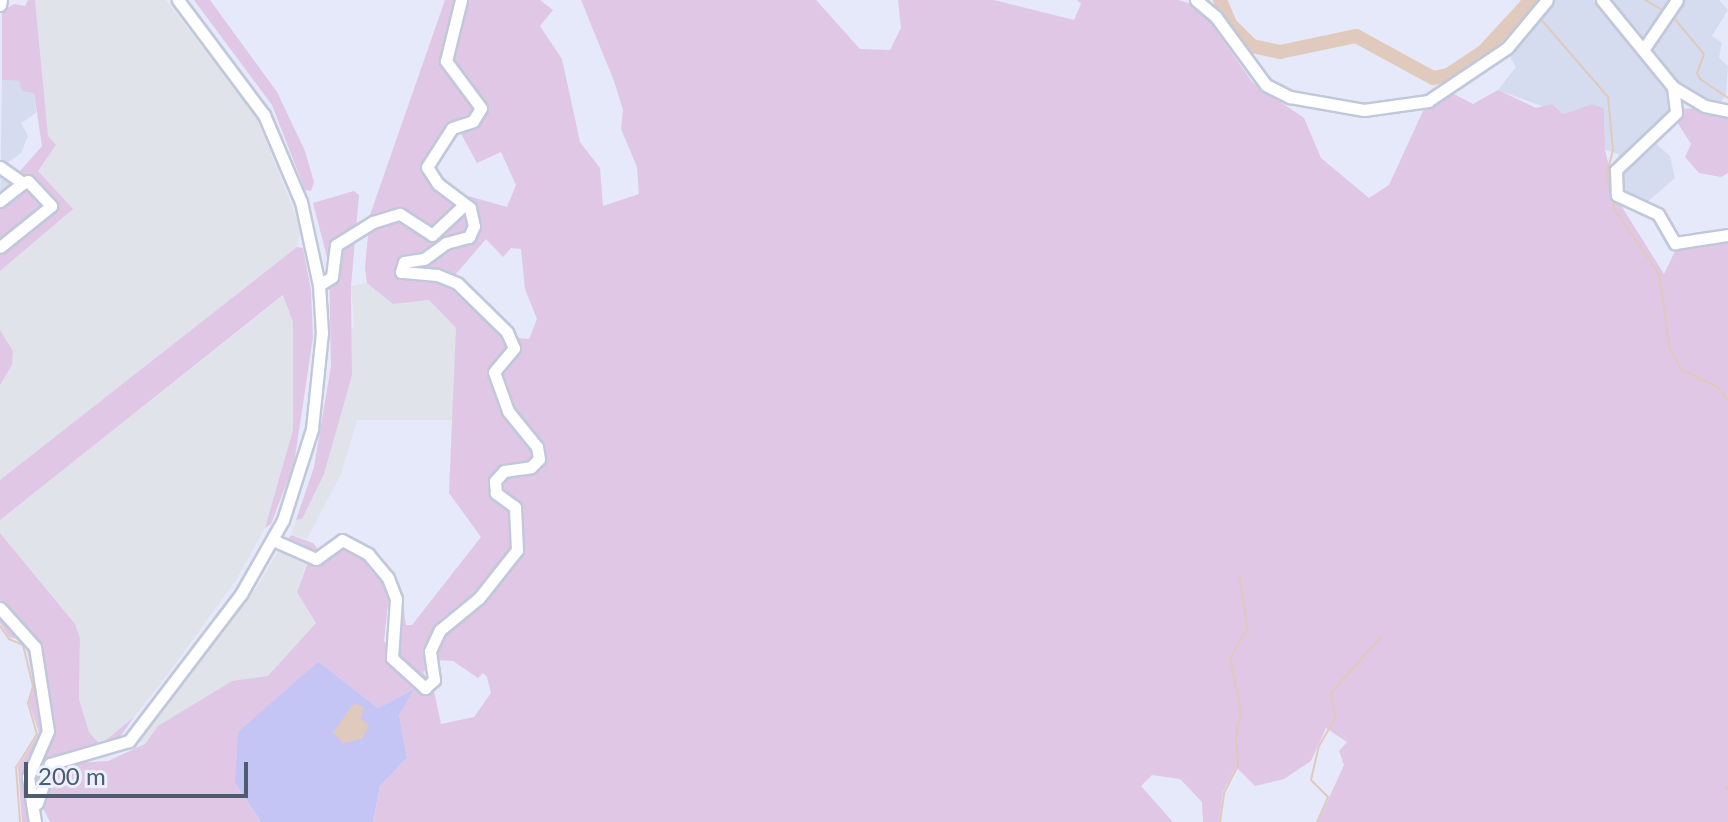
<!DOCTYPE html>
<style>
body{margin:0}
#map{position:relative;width:1728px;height:822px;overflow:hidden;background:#e6e9f9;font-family:Lato,sans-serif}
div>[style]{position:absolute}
.residential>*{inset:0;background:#d6dcf0}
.industrial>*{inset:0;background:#e0e3ea}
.green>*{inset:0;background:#e0c7e5}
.sand>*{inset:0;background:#c5c5f5}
.water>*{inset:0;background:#e0cabd}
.stream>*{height:2px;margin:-1px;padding:0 1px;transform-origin:1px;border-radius:1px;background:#e0cabd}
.river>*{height:14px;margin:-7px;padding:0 7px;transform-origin:7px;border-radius:7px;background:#e0cabd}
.roads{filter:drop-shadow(2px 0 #c0c8da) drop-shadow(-2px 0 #c0c8da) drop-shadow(0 2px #c0c8da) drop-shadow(0 -2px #c0c8da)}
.minor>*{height:11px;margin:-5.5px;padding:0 5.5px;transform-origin:5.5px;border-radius:5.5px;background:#fff}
span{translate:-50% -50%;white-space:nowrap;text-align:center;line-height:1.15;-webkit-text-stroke:6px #eceffd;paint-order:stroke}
.scale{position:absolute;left:24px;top:762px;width:224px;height:36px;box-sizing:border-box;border:4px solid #4e5c6f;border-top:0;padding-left:10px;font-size:24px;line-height:28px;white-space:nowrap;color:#4e5c6f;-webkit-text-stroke:6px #eceffd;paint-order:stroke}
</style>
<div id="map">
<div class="residential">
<i style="clip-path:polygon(1520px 0,1719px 0,1728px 10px,1712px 36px,1722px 43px,1719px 58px,1728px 66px,1726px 94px,1716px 112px,1677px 96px,1677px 122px,1654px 142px,1670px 156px,1675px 178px,1637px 211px,1617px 199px,1611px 175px,1619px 154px,1605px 150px,1604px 108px,1592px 104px,1563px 114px,1498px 90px,1516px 67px,1507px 52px)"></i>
<i style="clip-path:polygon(2px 80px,19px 81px,34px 92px,36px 113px,21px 123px,28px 136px,21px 153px,6px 164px,20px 171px,24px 187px,0 206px)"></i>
</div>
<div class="industrial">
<i style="clip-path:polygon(35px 0,166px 0,257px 119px,301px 228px,297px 247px,0 480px,0 385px,12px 365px,13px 351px,0 330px,0 271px,72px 209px,38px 171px,48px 136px)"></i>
<i style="clip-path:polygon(367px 283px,393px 304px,429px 300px,456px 328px,453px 420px,357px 420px,342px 472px,307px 539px,291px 535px,296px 520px,302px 519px,354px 324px,351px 286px)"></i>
<i style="clip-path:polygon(284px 295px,293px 322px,293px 430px,265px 528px,236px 580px,168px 674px,134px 717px,100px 745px,89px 732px,79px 699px,80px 638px,75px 624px,0 533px,0 520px)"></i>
<i style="clip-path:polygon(280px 548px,307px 561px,297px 591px,316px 623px,268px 677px,232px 681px,158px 726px,145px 744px,139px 740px,259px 584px)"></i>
</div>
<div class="green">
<i style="clip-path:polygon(28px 0,35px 0,48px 136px,56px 145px,38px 171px,73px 209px,0 271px,0 250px,56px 209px,20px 171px,42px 146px,34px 93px,22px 91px,19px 81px,2px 80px,2px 11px,14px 4px,25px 6px)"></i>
<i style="clip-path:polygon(194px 0,210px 0,277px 92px,305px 151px,314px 182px,311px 191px,305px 190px,272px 105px)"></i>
<i style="clip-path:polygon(evenodd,445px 0,540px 0,553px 10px,540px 26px,562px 59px,580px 142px,600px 168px,603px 206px,639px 194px,637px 167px,621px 129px,623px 110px,614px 81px,581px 0,816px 0,860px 49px,890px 50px,901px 28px,898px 0,994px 0,1074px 20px,1081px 4px,1077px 0,1178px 0,1195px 5px,1210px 22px,1253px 83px,1304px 118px,1321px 158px,1369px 198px,1389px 185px,1423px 111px,1450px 92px,1473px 104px,1498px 90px,1536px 108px,1552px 104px,1563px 114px,1592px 104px,1604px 108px,1605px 150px,1617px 199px,1664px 274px,1676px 249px,1714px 230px,1728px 239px,1728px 822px,1318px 822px,1344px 765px,1339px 751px,1347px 742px,1326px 728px,1311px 761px,1284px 779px,1255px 786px,1236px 767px,1223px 792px,1219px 822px,1203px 822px,1202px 802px,1180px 779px,1152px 775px,1141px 786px,1173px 822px,373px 822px,380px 786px,407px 758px,399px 715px,412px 690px,378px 708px,318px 663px,235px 783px,261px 822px,50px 822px,43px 808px,56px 772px,71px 763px,108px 761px,145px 744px,158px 726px,232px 681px,268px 676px,316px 623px,297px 592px,311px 554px,287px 541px,291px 535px,313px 543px,326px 560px,347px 545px,373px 567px,389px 594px,384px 641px,396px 653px,400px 613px,375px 555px,400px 586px,406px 625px,412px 625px,481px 537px,449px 493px,456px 328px,429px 300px,393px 304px,367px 283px,365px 268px,370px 215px,445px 0,459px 130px,477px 163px,501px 152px,516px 185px,507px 207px,468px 196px,459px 204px,426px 179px,424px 168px,433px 147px,459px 130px,445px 0,486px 239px,503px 257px,511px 248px,521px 249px,525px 289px,537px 319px,529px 339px,518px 338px,456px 274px,486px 239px,445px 0,437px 660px,453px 661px,478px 678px,483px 673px,487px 677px,491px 693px,474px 717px,441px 724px,433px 687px,423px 672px,437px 660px)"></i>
<i style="clip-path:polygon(1703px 108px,1728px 115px,1728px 173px,1721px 177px,1699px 173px,1685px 157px,1691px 144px,1677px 122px,1680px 109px)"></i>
<i style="clip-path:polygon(24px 187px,42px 207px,0 240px,0 206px)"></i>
<i style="clip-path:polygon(354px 191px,359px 195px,351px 286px,352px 375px,324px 474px,302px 519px,296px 520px,314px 467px,331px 366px,329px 265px,313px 203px)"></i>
<i style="clip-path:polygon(297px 247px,303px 248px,311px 290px,313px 337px,294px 464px,271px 524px,265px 528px,293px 430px,293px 322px,283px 295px,0 520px,0 480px)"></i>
<i style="clip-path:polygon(0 330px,13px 351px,12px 365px,0 385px)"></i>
<i style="clip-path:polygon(0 533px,75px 624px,80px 638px,79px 699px,89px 732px,100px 745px,134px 717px,118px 740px,103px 749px,73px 751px,50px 760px,39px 771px,32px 822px,22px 822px,18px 767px,39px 733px,29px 703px,34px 684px,25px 641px,9px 637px,0 623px)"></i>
</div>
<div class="sand">
<i style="clip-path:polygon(318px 662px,378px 708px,414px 689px,399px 715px,407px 758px,380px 786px,373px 822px,261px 822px,235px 783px,238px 732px)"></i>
</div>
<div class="water">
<i style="clip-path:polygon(354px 703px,364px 708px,361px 719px,369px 725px,362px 739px,343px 743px,333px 733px)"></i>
</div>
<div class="stream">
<i style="left:1645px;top:0;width:22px;rotate:30deg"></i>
<i style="left:1539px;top:17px;width:106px;rotate:49.2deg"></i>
<i style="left:1608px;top:97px;width:53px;rotate:84.6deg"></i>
<i style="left:1613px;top:150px;width:24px;rotate:105deg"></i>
<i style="left:1607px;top:173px;width:38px;rotate:78deg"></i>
<i style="left:1615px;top:210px;width:78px;rotate:55.5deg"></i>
<i style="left:1659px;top:274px;width:77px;rotate:81.8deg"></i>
<i style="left:1670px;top:350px;width:23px;rotate:59deg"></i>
<i style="left:1682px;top:370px;width:39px;rotate:26deg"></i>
<i style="left:1717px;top:387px;width:17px;rotate:50deg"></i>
<i style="left:1673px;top:17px;width:48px;rotate:50deg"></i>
<i style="left:1704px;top:54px;width:20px;rotate:110deg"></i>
<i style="left:1697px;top:73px;width:7px;rotate:63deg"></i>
<i style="left:1700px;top:79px;width:34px;rotate:34deg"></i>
<i style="left:0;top:626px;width:16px;rotate:55deg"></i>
<i style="left:9px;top:639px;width:15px;rotate:23deg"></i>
<i style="left:23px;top:645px;width:42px;rotate:76.3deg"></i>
<i style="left:33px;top:686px;width:18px;rotate:106deg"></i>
<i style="left:28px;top:703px;width:32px;rotate:74deg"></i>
<i style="left:37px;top:734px;width:39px;rotate:122deg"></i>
<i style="left:16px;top:767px;width:55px;rotate:85.8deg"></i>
<i style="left:1726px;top:787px;width:4px;rotate:63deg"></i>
<i style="left:1220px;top:822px;width:29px;rotate:-82deg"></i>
<i style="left:1224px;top:793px;width:31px;rotate:-63deg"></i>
<i style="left:1238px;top:765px;width:30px;rotate:-94deg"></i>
<i style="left:1236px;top:735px;width:25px;rotate:-78deg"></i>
<i style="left:1241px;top:711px;width:54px;rotate:-101.7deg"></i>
<i style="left:1230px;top:658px;width:33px;rotate:-59deg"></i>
<i style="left:1247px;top:630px;width:54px;rotate:-97.4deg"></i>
<i style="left:1317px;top:822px;width:27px;rotate:-66deg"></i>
<i style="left:1328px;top:797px;width:24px;rotate:-135deg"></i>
<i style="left:1311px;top:780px;width:35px;rotate:-77deg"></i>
<i style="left:1319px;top:746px;width:32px;rotate:-60deg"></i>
<i style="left:1335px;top:718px;width:25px;rotate:-99deg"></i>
<i style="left:1331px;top:693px;width:74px;rotate:-48.3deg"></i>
</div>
<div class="river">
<i style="left:1220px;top:0;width:26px;rotate:67deg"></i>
<i style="left:1230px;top:24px;width:31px;rotate:45deg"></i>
<i style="left:1252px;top:46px;width:29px;rotate:12deg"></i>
<i style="left:1280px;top:52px;width:78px;rotate:-11.9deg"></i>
<i style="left:1356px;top:36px;width:88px;rotate:28.6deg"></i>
<i style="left:1433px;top:78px;width:15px;rotate:-11deg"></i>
<i style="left:1448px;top:75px;width:42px;rotate:-33.3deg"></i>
<i style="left:1483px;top:52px;width:71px;rotate:-47.3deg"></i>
</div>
<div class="roads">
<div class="minor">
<i style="left:1196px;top:0;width:26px;rotate:40deg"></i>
<i style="left:1216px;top:17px;width:84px;rotate:53.7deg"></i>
<i style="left:1266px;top:85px;width:27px;rotate:27deg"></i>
<i style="left:1290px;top:97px;width:75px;rotate:10deg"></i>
<i style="left:1364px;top:110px;width:65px;rotate:-8deg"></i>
<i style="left:1428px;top:101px;width:95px;rotate:-33.9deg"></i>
<i style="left:1507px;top:48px;width:62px;rotate:-50.2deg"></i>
<i style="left:1602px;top:0;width:112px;rotate:50.8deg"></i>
<i style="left:1673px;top:87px;width:37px;rotate:31deg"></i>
<i style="left:1705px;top:106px;width:24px;rotate:12deg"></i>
<i style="left:0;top:5px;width:5px;rotate:-79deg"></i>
<i style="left:1643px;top:50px;width:60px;rotate:-55.8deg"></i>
<i style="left:1673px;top:87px;width:26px;rotate:83deg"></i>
<i style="left:1676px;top:113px;width:83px;rotate:136.5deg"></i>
<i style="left:1616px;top:170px;width:25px;rotate:88deg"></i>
<i style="left:1617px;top:195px;width:45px;rotate:24.9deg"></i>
<i style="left:1658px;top:214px;width:34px;rotate:60deg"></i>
<i style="left:1675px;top:243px;width:54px;rotate:-8.6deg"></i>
<i style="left:0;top:167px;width:28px;rotate:35deg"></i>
<i style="left:23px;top:183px;width:5px;rotate:-22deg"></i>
<i style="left:28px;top:181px;width:34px;rotate:47deg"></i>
<i style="left:51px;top:206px;width:65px;rotate:141.2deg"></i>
<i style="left:0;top:201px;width:29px;rotate:-38deg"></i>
<i style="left:319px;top:285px;width:15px;rotate:-32deg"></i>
<i style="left:332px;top:277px;width:32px;rotate:-83deg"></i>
<i style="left:336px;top:245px;width:44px;rotate:-31.9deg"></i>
<i style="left:373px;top:222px;width:28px;rotate:-17deg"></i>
<i style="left:400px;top:214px;width:38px;rotate:33deg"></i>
<i style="left:432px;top:235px;width:44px;rotate:-43.2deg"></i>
<i style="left:273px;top:540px;width:47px;rotate:23.8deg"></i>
<i style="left:316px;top:559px;width:32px;rotate:-36deg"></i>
<i style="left:342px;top:540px;width:30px;rotate:28deg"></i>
<i style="left:368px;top:554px;width:31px;rotate:50deg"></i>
<i style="left:388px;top:578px;width:22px;rotate:69deg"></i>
<i style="left:396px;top:599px;width:59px;rotate:93.9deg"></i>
<i style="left:392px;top:658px;width:45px;rotate:42.3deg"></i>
<i style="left:425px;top:688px;width:12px;rotate:-42deg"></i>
<i style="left:434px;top:680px;width:29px;rotate:-98deg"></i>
<i style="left:430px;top:651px;width:23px;rotate:-65deg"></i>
<i style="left:440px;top:630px;width:50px;rotate:-39.4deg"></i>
<i style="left:479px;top:598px;width:61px;rotate:-51.6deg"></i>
<i style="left:517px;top:550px;width:43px;rotate:-92.7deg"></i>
<i style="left:515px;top:507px;width:24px;rotate:-144deg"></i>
<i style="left:496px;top:493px;width:12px;rotate:-95deg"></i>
<i style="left:495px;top:481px;width:13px;rotate:-48deg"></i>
<i style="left:504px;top:471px;width:27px;rotate:-8deg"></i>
<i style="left:531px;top:467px;width:11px;rotate:-45deg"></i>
<i style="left:539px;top:459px;width:12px;rotate:-99deg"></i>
<i style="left:537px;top:447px;width:46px;rotate:-128.9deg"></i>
<i style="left:508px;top:411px;width:41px;rotate:-109.7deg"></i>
<i style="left:494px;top:372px;width:31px;rotate:-50deg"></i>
<i style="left:514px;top:348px;width:17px;rotate:-114deg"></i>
<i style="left:507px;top:332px;width:70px;rotate:-135.6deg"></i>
<i style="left:457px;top:283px;width:22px;rotate:-158deg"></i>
<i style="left:437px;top:275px;width:36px;rotate:-175deg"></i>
<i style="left:401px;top:272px;width:10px;rotate:-73deg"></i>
<i style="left:404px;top:262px;width:20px;rotate:-9deg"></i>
<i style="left:424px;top:259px;width:27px;rotate:-36deg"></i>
<i style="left:446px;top:243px;width:24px;rotate:-15deg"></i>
<i style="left:469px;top:237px;width:12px;rotate:-66deg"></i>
<i style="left:474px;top:226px;width:18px;rotate:-103deg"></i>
<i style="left:470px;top:208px;width:40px;rotate:-143deg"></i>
<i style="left:438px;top:184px;width:20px;rotate:-123deg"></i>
<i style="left:427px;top:167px;width:46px;rotate:-57.3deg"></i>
<i style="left:452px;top:128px;width:22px;rotate:-18deg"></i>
<i style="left:473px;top:121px;width:15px;rotate:-58deg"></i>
<i style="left:481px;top:108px;width:59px;rotate:-126.7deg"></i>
<i style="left:446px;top:61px;width:63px;rotate:-76.2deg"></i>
<i style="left:0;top:608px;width:52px;rotate:48.1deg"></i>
<i style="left:35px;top:647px;width:85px;rotate:81.2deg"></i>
<i style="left:48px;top:731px;width:50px;rotate:113.5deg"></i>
<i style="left:28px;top:777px;width:46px;rotate:81.2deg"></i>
<i style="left:32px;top:804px;width:5px;rotate:-11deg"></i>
<i style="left:37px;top:803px;width:41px;rotate:-71.6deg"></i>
<i style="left:50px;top:764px;width:82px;rotate:-16.2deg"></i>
<i style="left:129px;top:741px;width:185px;rotate:-52.7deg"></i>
<i style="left:241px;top:594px;width:85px;rotate:-60.4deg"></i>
<i style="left:283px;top:520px;width:96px;rotate:-72.3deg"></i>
<i style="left:312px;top:429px;width:97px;rotate:-84.1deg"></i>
<i style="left:322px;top:333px;width:48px;rotate:-93.6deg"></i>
<i style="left:319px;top:285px;width:85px;rotate:-102.2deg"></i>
<i style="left:301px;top:202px;width:95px;rotate:-113deg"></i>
<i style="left:264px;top:115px;width:144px;rotate:-126.8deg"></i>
</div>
</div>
<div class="scale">200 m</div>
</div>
